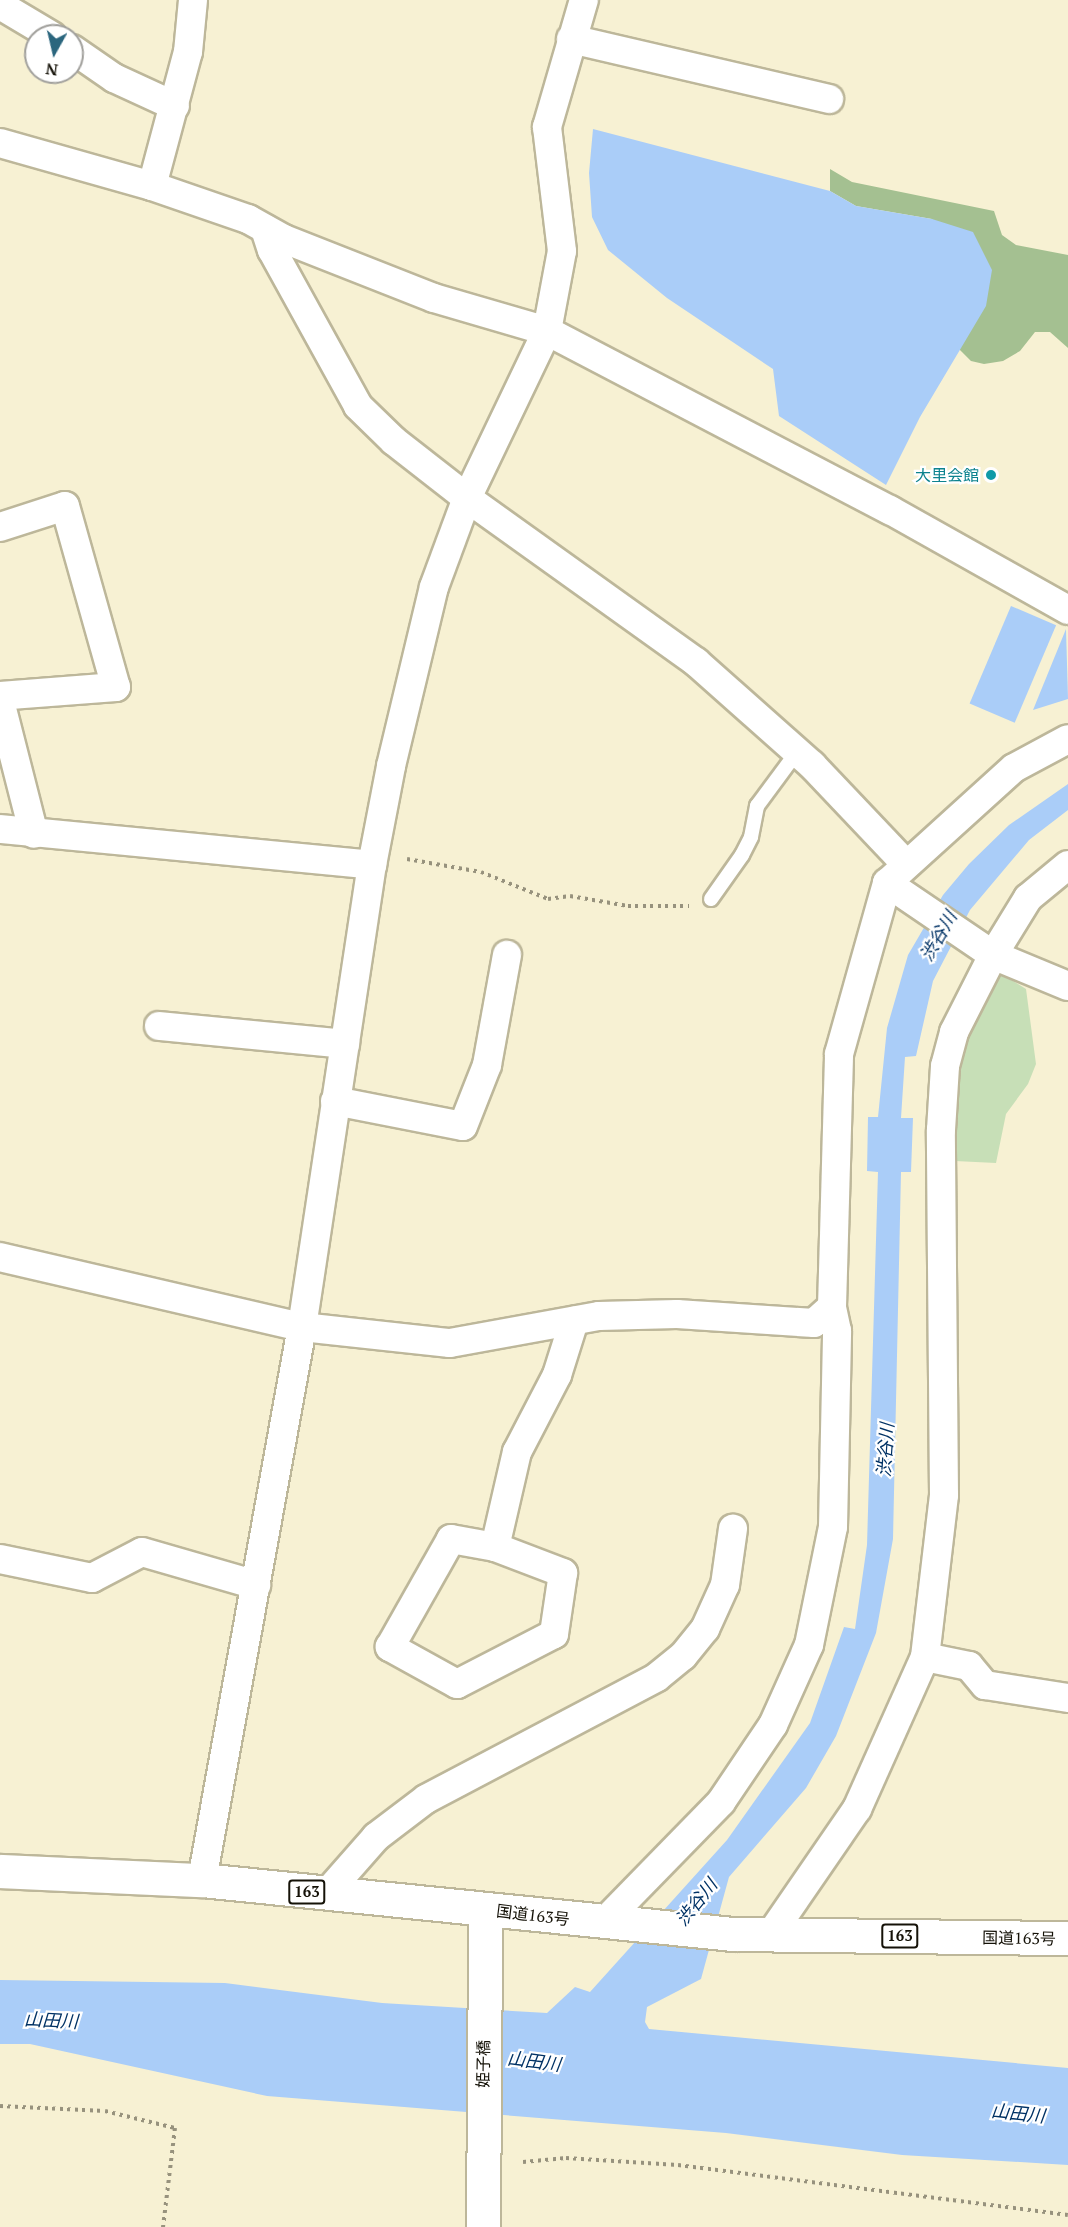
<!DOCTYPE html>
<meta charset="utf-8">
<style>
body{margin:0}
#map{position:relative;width:1068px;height:2227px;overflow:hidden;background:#f7f1d3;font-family:"PT Serif","Noto Sans JP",serif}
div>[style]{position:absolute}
.green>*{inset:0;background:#c7dfb7}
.forest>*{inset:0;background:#a4c091}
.water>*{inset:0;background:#aacdf8;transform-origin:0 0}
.path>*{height:4px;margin-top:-2px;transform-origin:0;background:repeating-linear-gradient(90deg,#97927d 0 3px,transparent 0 7.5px)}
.roads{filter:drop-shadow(2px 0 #bdb79a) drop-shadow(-2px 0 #bdb79a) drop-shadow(0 2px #bdb79a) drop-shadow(0 -2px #bdb79a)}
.service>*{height:14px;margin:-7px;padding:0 7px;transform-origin:7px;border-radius:7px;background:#fff}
.minor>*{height:28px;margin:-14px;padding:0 14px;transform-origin:14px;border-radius:14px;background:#fff}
.tertiary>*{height:33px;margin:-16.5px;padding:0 16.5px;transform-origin:16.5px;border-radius:16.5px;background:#fff}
.trunk>*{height:33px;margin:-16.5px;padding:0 16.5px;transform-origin:16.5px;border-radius:16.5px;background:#fff}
.dots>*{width:16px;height:16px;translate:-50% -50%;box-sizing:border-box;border:3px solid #fff;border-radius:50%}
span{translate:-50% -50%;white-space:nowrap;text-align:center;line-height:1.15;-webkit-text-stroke:4.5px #fff;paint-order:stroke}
.shield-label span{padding:2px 4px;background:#fff;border:2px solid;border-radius:4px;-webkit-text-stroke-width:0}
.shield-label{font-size:15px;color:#151208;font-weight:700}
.culture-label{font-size:16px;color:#0d838f}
.right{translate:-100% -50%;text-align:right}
.street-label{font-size:16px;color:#151208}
.water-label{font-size:18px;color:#013265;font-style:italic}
.north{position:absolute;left:24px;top:24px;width:60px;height:60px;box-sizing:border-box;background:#fff;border:2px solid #a1a09c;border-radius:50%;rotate:188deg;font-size:16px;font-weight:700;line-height:24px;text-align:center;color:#151208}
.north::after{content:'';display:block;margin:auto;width:21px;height:27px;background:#2b667e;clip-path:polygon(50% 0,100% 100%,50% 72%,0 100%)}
</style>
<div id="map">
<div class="green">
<i style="clip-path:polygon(992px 968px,1026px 989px,1036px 1064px,1028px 1084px,1006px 1114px,996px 1163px,955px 1161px,959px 1038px)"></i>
</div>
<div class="forest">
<i style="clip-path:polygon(830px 169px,852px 182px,994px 211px,1002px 235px,1016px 245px,1068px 255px,1068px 348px,1050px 332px,1035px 332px,1020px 351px,1003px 361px,984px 364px,971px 361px,959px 349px,985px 306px,932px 219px,856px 206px,830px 191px)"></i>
</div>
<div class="water">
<i style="clip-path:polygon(593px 129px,830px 191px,856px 206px,932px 219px,973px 232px,992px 270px,986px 306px,920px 417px,886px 485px,779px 416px,773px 369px,667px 298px,608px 250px,592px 217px,589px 173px)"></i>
<i style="left:1011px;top:606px;width:49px;height:106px;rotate:23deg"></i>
<i style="clip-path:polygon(1066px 629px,1068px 699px,1033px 710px)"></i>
<i style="clip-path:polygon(1068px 784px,1068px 810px,1029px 840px,970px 910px,933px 981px,916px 1056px,905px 1057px,901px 1118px,913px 1118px,911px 1172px,901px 1172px,893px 1539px,876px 1633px,836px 1736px,806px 1788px,729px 1877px,701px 1979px,647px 2007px,645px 2022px,649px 2029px,1068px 2068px,1068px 2165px,902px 2155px,726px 2133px,267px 2096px,30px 2044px,0 2044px,0 1980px,225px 1983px,382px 2003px,547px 2013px,575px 1987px,590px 1992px,727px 1840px,810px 1723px,844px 1627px,855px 1629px,867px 1545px,878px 1172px,867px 1171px,868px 1117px,878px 1117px,887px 1028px,908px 955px,943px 895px,969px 864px,1009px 825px)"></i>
</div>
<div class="path">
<i style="left:407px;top:859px;width:75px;rotate:10deg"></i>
<i style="left:481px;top:872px;width:72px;rotate:21.9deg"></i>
<i style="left:548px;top:899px;width:22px;rotate:-8deg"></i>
<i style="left:570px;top:896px;width:59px;rotate:9.8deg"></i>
<i style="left:628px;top:906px;width:61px"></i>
<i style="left:0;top:2106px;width:105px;rotate:2.7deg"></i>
<i style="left:105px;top:2111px;width:72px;rotate:13.7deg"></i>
<i style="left:175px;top:2128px;width:100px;rotate:96.9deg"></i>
<i style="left:523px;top:2162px;width:43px;rotate:-5.3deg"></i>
<i style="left:566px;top:2158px;width:112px;rotate:3.6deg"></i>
<i style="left:678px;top:2165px;width:393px;rotate:7.3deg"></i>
</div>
<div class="roads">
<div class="service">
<i style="left:711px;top:899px;width:54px;rotate:-54.8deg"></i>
<i style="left:742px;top:855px;width:20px;rotate:-63deg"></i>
<i style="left:751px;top:837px;width:32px;rotate:-79deg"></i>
<i style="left:757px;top:806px;width:67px;rotate:-53.5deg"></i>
</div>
<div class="minor">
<i style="left:0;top:5px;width:61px;rotate:30.8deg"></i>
<i style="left:571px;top:39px;width:265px;rotate:13.1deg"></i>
<i style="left:72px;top:49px;width:51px;rotate:34.6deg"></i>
<i style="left:114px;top:78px;width:67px;rotate:24.7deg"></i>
<i style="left:0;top:143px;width:158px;rotate:15.8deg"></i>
<i style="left:152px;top:186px;width:102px;rotate:19deg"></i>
<i style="left:248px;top:219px;width:41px;rotate:29.1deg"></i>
<i style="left:284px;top:239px;width:161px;rotate:21.5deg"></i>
<i style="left:434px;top:298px;width:118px;rotate:16.3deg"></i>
<i style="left:547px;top:331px;width:387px;rotate:27.6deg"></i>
<i style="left:890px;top:510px;width:204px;rotate:29.3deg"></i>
<i style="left:152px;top:186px;width:139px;rotate:-75deg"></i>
<i style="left:188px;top:52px;width:52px;rotate:-84.5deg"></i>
<i style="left:265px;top:229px;width:22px;rotate:72deg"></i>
<i style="left:272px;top:250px;width:178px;rotate:61.1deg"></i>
<i style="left:358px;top:406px;width:50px;rotate:44.2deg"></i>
<i style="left:394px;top:441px;width:93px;rotate:38deg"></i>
<i style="left:467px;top:498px;width:282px;rotate:35.6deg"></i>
<i style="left:696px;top:662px;width:155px;rotate:41.6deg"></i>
<i style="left:812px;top:765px;width:137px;rotate:46.5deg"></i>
<i style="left:0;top:527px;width:68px;rotate:-17.9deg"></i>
<i style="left:65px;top:506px;width:188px;rotate:74.3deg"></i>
<i style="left:116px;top:687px;width:116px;rotate:175.6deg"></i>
<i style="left:0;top:701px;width:137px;rotate:75.7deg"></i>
<i style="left:0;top:829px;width:374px;rotate:5.5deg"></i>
<i style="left:887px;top:883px;width:128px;rotate:34.2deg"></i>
<i style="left:993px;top:955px;width:81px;rotate:22.5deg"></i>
<i style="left:159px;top:1026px;width:187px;rotate:5.5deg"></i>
<i style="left:335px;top:1101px;width:130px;rotate:11.1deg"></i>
<i style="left:463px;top:1126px;width:66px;rotate:-68.5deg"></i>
<i style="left:487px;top:1065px;width:112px;rotate:-79.7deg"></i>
<i style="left:0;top:1257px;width:310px;rotate:13.1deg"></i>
<i style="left:302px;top:1327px;width:149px;rotate:6.2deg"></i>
<i style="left:450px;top:1343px;width:151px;rotate:-10.3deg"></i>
<i style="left:599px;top:1316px;width:78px;rotate:-1.5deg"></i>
<i style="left:677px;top:1314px;width:137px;rotate:3.8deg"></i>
<i style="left:814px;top:1323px;width:24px;rotate:-42deg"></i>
<i style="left:832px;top:1307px;width:253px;rotate:-88.4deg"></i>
<i style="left:839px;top:1054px;width:178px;rotate:-74.3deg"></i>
<i style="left:887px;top:883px;width:171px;rotate:-42.2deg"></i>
<i style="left:1014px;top:768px;width:61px;rotate:-28.2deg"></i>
<i style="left:451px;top:1539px;width:45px;rotate:10.3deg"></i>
<i style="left:495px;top:1547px;width:73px;rotate:20.9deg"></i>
<i style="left:563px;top:1573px;width:62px;rotate:98.4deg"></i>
<i style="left:554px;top:1634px;width:109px;rotate:152.7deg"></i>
<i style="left:457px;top:1684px;width:77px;rotate:-151.1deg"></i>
<i style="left:390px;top:1647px;width:124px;rotate:-60.5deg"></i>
<i style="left:495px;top:1547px;width:98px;rotate:-77deg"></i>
<i style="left:517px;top:1452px;width:87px;rotate:-62.5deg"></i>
<i style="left:557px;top:1375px;width:57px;rotate:-72.5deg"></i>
<i style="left:0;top:1559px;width:94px;rotate:11.7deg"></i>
<i style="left:92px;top:1578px;width:56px;rotate:-27.5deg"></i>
<i style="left:142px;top:1552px;width:119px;rotate:16.1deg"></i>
<i style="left:925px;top:1657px;width:45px;rotate:11.6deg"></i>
<i style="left:969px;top:1666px;width:25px;rotate:50deg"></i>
<i style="left:985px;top:1685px;width:84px;rotate:8.9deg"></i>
<i style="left:202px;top:1880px;width:562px;rotate:-79.75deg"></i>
<i style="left:302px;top:1327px;width:467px;rotate:-81.4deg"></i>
<i style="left:372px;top:865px;width:101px;rotate:-79.1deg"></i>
<i style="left:391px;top:766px;width:184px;rotate:-76.5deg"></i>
<i style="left:434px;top:587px;width:95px;rotate:-69.7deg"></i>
<i style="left:467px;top:498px;width:185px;rotate:-64.4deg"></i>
<i style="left:547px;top:331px;width:81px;rotate:-79.4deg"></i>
<i style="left:562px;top:251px;width:125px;rotate:-96.9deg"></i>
<i style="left:547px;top:127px;width:132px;rotate:-73.8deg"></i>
<i style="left:326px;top:1894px;width:76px;rotate:-48.7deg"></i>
<i style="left:376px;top:1837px;width:63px;rotate:-37.2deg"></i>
<i style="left:426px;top:1799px;width:261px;rotate:-27.8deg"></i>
<i style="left:657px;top:1677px;width:33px;rotate:-39deg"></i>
<i style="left:683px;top:1656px;width:35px;rotate:-51deg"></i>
<i style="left:705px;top:1629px;width:48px;rotate:-65.6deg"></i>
<i style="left:725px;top:1585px;width:57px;rotate:-81.9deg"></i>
<i style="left:603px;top:1923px;width:169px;rotate:-45.7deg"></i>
<i style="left:721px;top:1802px;width:93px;rotate:-56deg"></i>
<i style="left:773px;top:1725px;width:88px;rotate:-65.8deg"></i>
<i style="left:809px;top:1645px;width:120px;rotate:-78.5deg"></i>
<i style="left:833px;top:1527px;width:196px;rotate:-88.8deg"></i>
<i style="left:837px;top:1331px;width:25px;rotate:-102deg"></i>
<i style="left:771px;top:1934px;width:152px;rotate:-55.5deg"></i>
<i style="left:857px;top:1809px;width:167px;rotate:-65.9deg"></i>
<i style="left:925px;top:1657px;width:163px;rotate:-83.3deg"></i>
<i style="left:944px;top:1495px;width:365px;rotate:-90.5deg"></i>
<i style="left:941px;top:1130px;width:64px;rotate:-86.4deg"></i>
<i style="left:945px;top:1066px;width:35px;rotate:-75deg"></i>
<i style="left:954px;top:1032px;width:86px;rotate:-63.1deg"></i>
<i style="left:993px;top:955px;width:67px;rotate:-58.4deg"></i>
<i style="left:1028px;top:898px;width:52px;rotate:-39.5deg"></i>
</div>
<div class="tertiary">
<i style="left:483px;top:2227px;width:318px;rotate:-89.6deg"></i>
</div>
<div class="trunk">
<i style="left:0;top:1871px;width:202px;rotate:2.6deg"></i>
<i style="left:202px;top:1880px;width:534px;rotate:5.81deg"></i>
<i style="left:733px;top:1934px;width:335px;rotate:0.7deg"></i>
</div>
</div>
<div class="dots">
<i style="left:991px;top:475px;background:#0f9aa8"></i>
</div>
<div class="shield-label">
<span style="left:307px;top:1892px">163</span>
<span style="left:900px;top:1936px">163</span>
</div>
<div class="culture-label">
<span class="right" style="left:979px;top:475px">大里会館</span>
</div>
<div class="street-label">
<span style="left:533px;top:1915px;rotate:7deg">国道163号</span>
<span style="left:1019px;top:1938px;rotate:1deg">国道163号</span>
<span style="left:483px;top:2064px;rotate:-89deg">姫子橋</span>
</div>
<div class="water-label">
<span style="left:938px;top:936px;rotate:-60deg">渋谷川</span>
<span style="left:885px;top:1450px;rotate:-86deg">渋谷川</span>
<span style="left:696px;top:1902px;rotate:-51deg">渋谷川</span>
<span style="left:51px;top:2020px;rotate:3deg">山田川</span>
<span style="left:534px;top:2061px;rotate:7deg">山田川</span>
<span style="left:1018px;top:2113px;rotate:6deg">山田川</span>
</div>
<div class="north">N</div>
</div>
